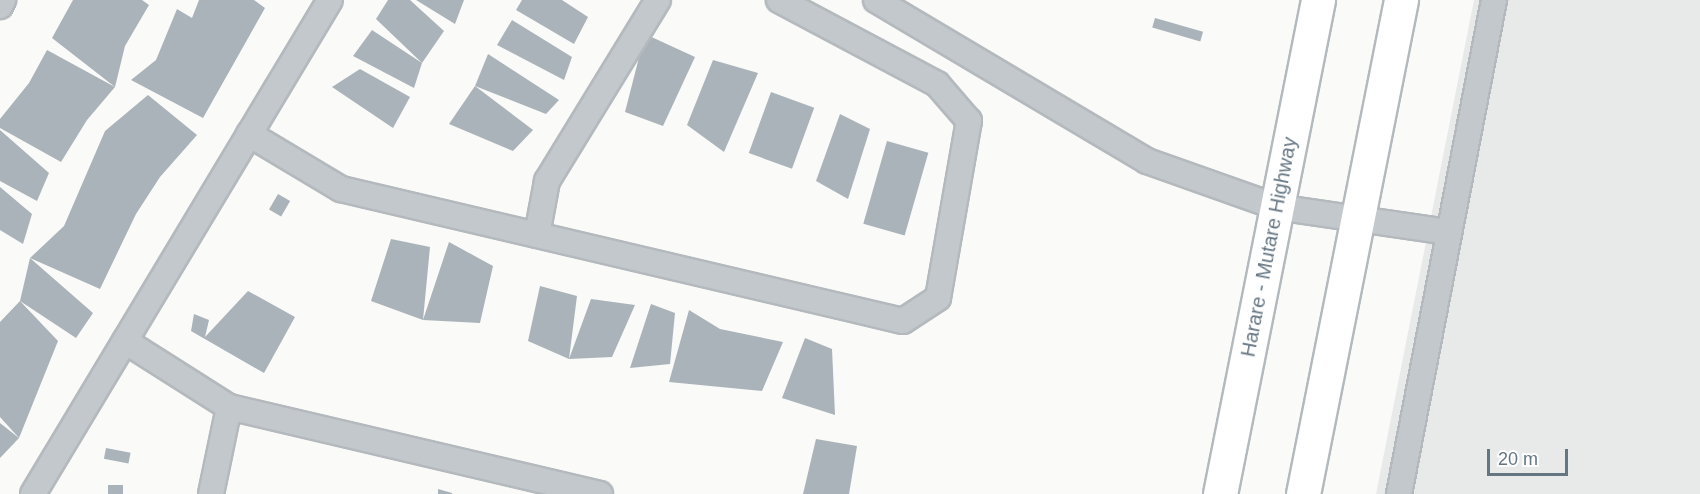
<!DOCTYPE html>
<style>
body{margin:0}
#map{position:relative;width:1700px;height:494px;overflow:hidden;background:#fafaf8;font-family:Arial,sans-serif}
div>[style]{position:absolute}
.built>*{inset:0;background:#e8e9e9}
.building>*{inset:0;background:#aab3b9;transform-origin:0 0}
.roads{filter:drop-shadow(2px 0 #b4b9bd) drop-shadow(-2px 0 #b4b9bd) drop-shadow(0 2px #b4b9bd) drop-shadow(0 -2px #b4b9bd)}
.minor>*{height:24px;margin:-12px;padding:0 12px;transform-origin:12px;border-radius:12px;background:#c3c8cc}
.trunk>*{height:33px;margin:-16.5px;padding:0 16.5px;transform-origin:16.5px;border-radius:16.5px;background:#fff}
span{translate:-50% -50%;white-space:nowrap;text-align:center;line-height:1.15;-webkit-text-stroke:6px #fff;paint-order:stroke}
.street-label{font-size:20px;color:#657683}
.scale{position:absolute;left:1487px;top:449px;width:81px;height:27px;box-sizing:border-box;border:3px solid #657683;border-top:0;padding-left:8px;font-size:18px;line-height:21px;white-space:nowrap;color:#657683;-webkit-text-stroke:4px #fff;paint-order:stroke}
</style>
<div id="map">
<div class="built">
<i style="clip-path:polygon(1474px 0,1700px 0,1700px 494px,1376px 494px)"></i>
</div>
<div class="building">
<i style="clip-path:polygon(73px 0,142px 0,149px 5px,125px 46px,115px 87px,52px 38px)"></i>
<i style="clip-path:polygon(199px 0,254px 0,265px 8px,203px 118px,131px 80px,156px 60px,177px 9px,192px 18px)"></i>
<i style="clip-path:polygon(388px 0,410px 0,444px 31px,422px 63px,376px 19px)"></i>
<i style="clip-path:polygon(416px 0,464px 0,455px 24px)"></i>
<i style="clip-path:polygon(522px 0,562px 0,588px 17px,574px 44px,516px 10px)"></i>
<i style="left:1155px;top:18px;width:50px;height:10px;rotate:16deg"></i>
<i style="clip-path:polygon(512px 20px,572px 57px,564px 80px,497px 45px)"></i>
<i style="clip-path:polygon(372px 30px,422px 63px,414px 88px,353px 56px)"></i>
<i style="clip-path:polygon(645px 34px,695px 57px,663px 126px,625px 112px)"></i>
<i style="clip-path:polygon(47px 50px,115px 87px,87px 120px,61px 162px,0 128px,0 119px,29px 83px)"></i>
<i style="clip-path:polygon(488px 54px,559px 100px,546px 114px,475px 86px)"></i>
<i style="clip-path:polygon(713px 60px,758px 73px,724px 152px,687px 125px)"></i>
<i style="clip-path:polygon(360px 69px,410px 97px,393px 128px,332px 87px)"></i>
<i style="clip-path:polygon(475px 86px,533px 130px,513px 151px,449px 124px)"></i>
<i style="left:771px;top:92px;width:46px;height:65px;rotate:20deg"></i>
<i style="clip-path:polygon(148px 95px,197px 135px,160px 177px,136px 214px,100px 289px,30px 258px,64px 226px,105px 131px)"></i>
<i style="clip-path:polygon(840px 114px,870px 129px,848px 199px,816px 181px)"></i>
<i style="clip-path:polygon(0 130px,49px 173px,37px 201px,0 181px)"></i>
<i style="left:887px;top:141px;width:43px;height:86px;rotate:16deg"></i>
<i style="clip-path:polygon(0 187px,32px 214px,23px 244px,0 230px)"></i>
<i style="left:278px;top:194px;width:14px;height:18px;rotate:30deg"></i>
<i style="clip-path:polygon(391px 239px,430px 247px,423px 320px,449px 242px,493px 266px,480px 323px,423px 320px,371px 301px)"></i>
<i style="clip-path:polygon(30px 258px,93px 313px,76px 338px,20px 301px,58px 341px,19px 438px,0 417px,0 322px,20px 301px)"></i>
<i style="clip-path:polygon(540px 286px,577px 296px,569px 359px,591px 299px,635px 305px,612px 357px,569px 359px,528px 341px)"></i>
<i style="clip-path:polygon(248px 291px,295px 317px,264px 373px,191px 331px,194px 314px,209px 320px,205px 337px)"></i>
<i style="clip-path:polygon(651px 304px,675px 313px,670px 364px,630px 368px)"></i>
<i style="clip-path:polygon(689px 310px,720px 329px,783px 342px,762px 391px,669px 382px)"></i>
<i style="clip-path:polygon(805px 338px,832px 349px,835px 415px,782px 398px)"></i>
<i style="clip-path:polygon(0 423px,19px 438px,0 458px)"></i>
<i style="clip-path:polygon(816px 439px,857px 446px,849px 494px,803px 494px)"></i>
<i style="left:106px;top:448px;width:25px;height:11px;rotate:11deg"></i>
<i style="left:123px;top:485px;width:9px;height:15px;rotate:90deg"></i>
<i style="clip-path:polygon(438px 489px,452px 493px,452px 494px,438px 494px)"></i>
</div>
<div class="roads">
<div class="minor">
<i style="left:876px;top:0;width:315px;rotate:30.7deg"></i>
<i style="left:1147px;top:161px;width:138px;rotate:19.5deg"></i>
<i style="left:1277px;top:207px;width:174px;rotate:8.3deg"></i>
<i style="left:0;top:6px;width:7px;rotate:-63deg"></i>
<i style="left:249px;top:134px;width:107px;rotate:30.9deg"></i>
<i style="left:341px;top:189px;width:577px;rotate:13.22deg"></i>
<i style="left:903px;top:321px;width:42px;rotate:-33.3deg"></i>
<i style="left:938px;top:298px;width:180px;rotate:-80.1deg"></i>
<i style="left:969px;top:121px;width:49px;rotate:-130.9deg"></i>
<i style="left:937px;top:84px;width:179px;rotate:-152deg"></i>
<i style="left:537px;top:235px;width:55px;rotate:-79.5deg"></i>
<i style="left:547px;top:181px;width:212px;rotate:-58.5deg"></i>
<i style="left:125px;top:341px;width:123px;rotate:32.4deg"></i>
<i style="left:229px;top:407px;width:381px;rotate:13.2deg"></i>
<i style="left:33px;top:494px;width:576px;rotate:-58.99deg"></i>
<i style="left:211px;top:494px;width:89px;rotate:-78.3deg"></i>
<i style="left:1399px;top:494px;width:503px;rotate:-79.11deg"></i>
</div>
<div class="trunk">
<i style="left:1220px;top:494px;width:504px;rotate:-78.78deg"></i>
<i style="left:1303px;top:494px;width:504px;rotate:-78.78deg"></i>
</div>
</div>
<div class="street-label">
<span style="left:1269px;top:247px;rotate:-79deg">Harare - Mutare Highway</span>
</div>
<div class="scale">20 m</div>
</div>
